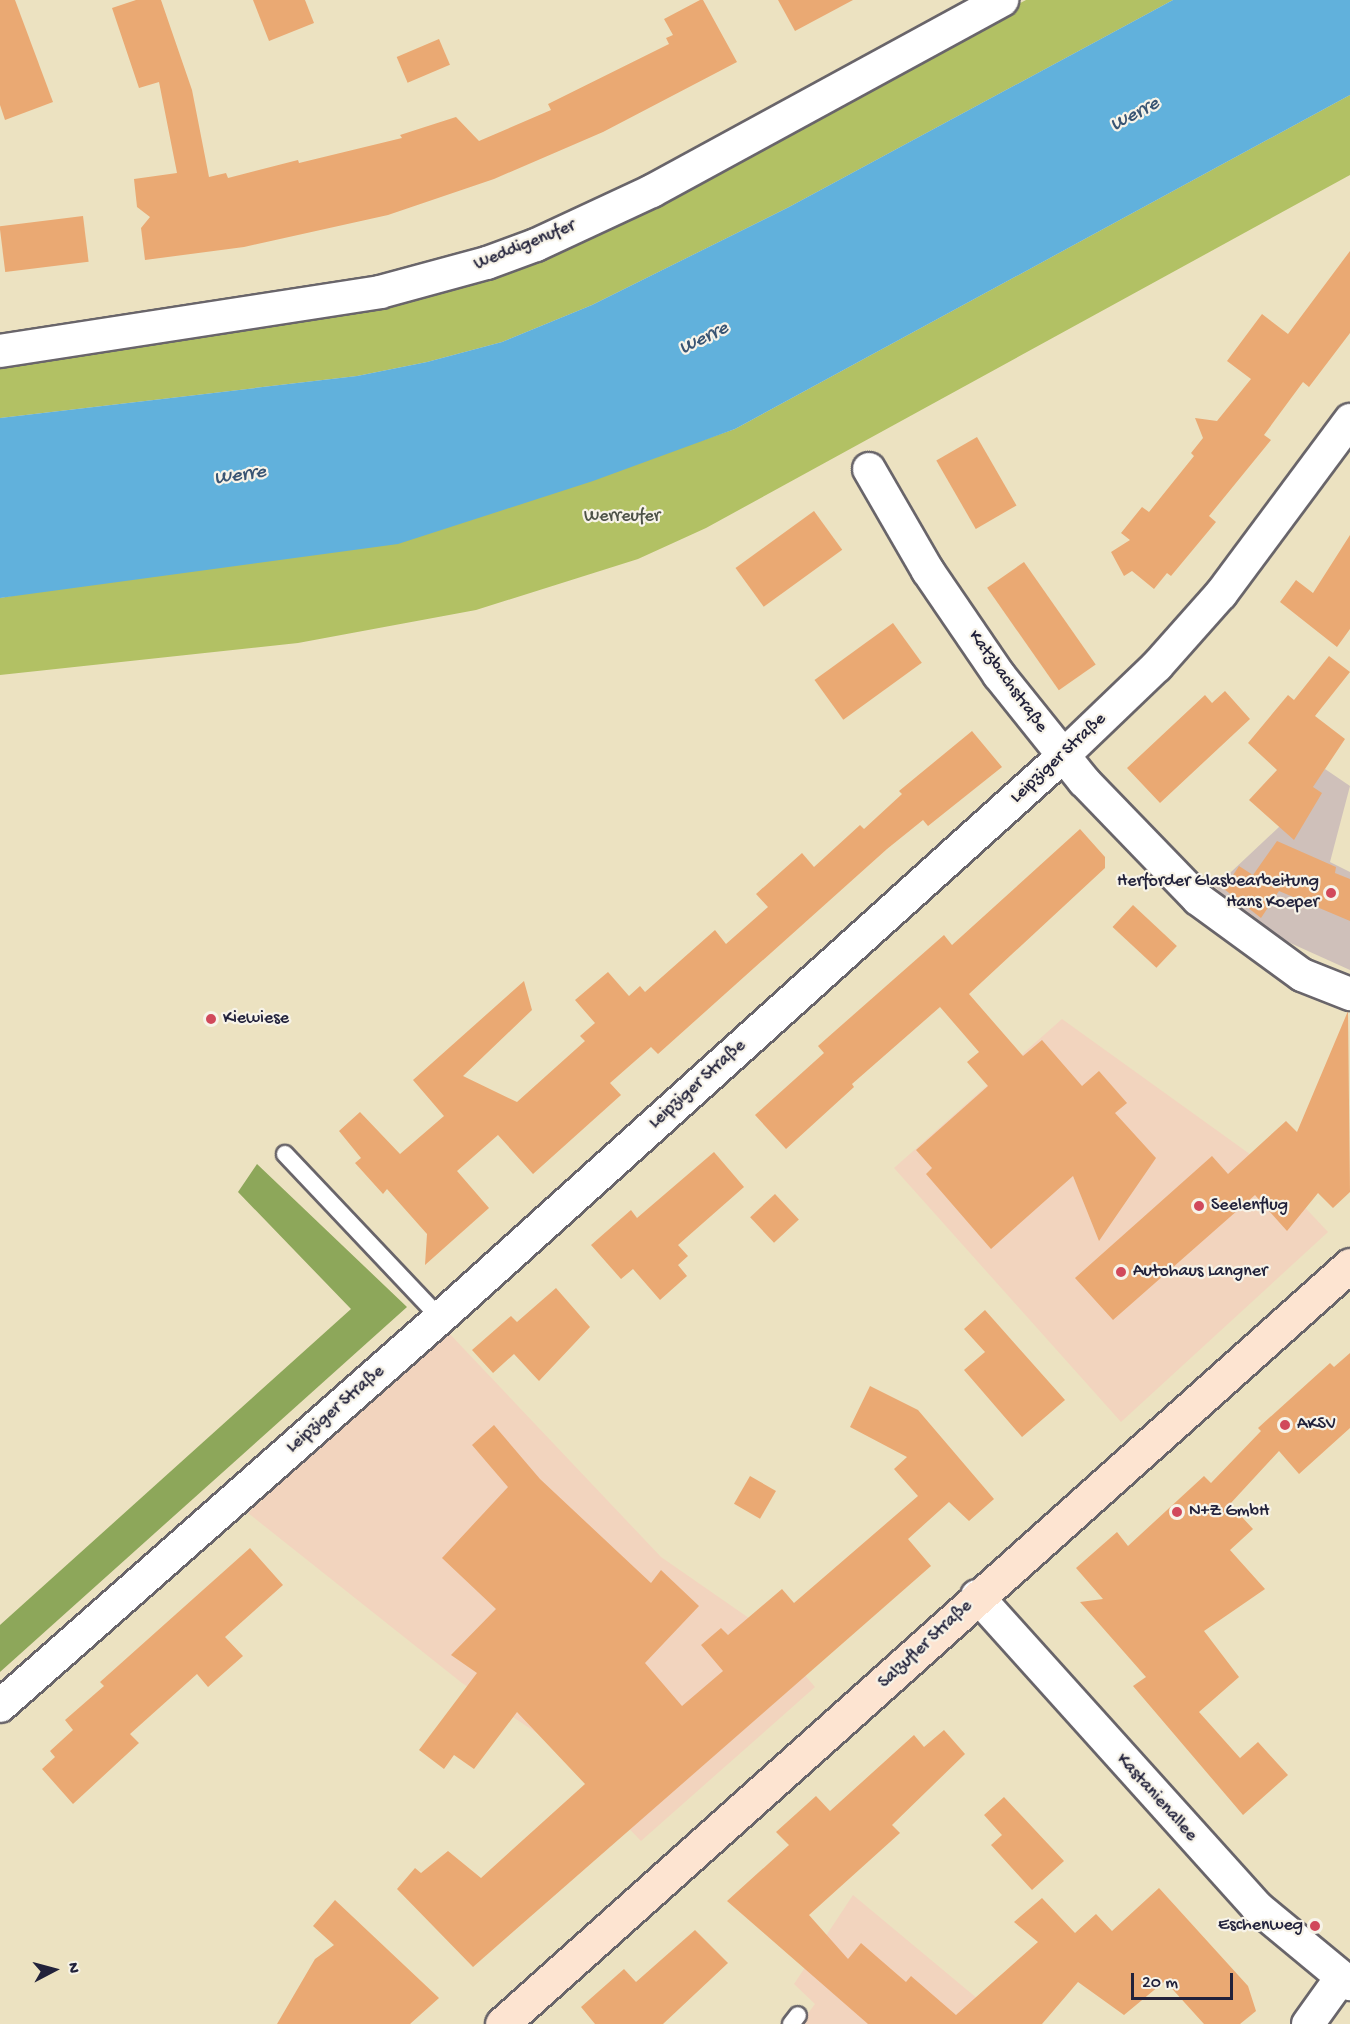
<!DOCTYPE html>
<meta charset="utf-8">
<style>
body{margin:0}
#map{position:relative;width:1350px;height:2024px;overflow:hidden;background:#ece2c1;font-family:"Gochi Hand",sans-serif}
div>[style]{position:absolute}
.built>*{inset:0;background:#f2d4be}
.industrial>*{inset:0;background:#cfc0ba}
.green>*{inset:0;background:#b2c164}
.forest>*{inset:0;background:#8da75a}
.water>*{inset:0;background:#61b1dc}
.building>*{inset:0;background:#eaa973;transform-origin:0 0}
.roads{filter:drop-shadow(2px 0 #69656a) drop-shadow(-2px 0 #69656a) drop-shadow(0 2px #69656a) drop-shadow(0 -2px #69656a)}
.service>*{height:16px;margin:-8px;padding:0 8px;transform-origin:8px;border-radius:8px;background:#fff}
.minor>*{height:32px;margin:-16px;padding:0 16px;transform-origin:16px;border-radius:16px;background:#fff}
.secondary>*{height:33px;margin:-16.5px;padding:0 16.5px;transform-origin:16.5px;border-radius:16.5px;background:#fde4d1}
.dots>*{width:16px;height:16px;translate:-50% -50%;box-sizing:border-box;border:3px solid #f7f3e8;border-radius:50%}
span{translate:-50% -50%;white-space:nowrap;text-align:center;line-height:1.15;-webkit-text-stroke:4.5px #f7f3e8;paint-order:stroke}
.street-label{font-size:18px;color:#22223b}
.park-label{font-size:18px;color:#4d5247}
.poi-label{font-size:18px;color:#22223b}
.right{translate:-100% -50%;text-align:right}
.left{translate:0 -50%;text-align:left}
.water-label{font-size:20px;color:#385473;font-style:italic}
.north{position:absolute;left:24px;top:1940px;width:60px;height:60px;-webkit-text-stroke:4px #f7f3e8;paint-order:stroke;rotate:84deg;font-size:16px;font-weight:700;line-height:24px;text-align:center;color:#22223b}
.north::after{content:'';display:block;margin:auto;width:21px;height:27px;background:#22223b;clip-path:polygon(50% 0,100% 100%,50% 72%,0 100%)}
.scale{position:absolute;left:1131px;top:1973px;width:102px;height:27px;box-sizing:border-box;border:3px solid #22223b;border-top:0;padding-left:8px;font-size:18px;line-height:21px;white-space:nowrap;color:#22223b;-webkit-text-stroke:4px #f7f3e8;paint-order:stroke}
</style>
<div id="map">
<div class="built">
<i style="clip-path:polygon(1062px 1019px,1265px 1165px,1328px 1232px,1121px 1422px,894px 1168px)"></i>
<i style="clip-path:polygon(446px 1330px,661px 1557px,766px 1630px,815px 1687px,641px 1841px,537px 1733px,462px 1683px,248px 1513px)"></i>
<i style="clip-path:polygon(853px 1895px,1002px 2019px,999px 2024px,800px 2024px,815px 2004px,794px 1984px)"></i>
</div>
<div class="industrial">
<i style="clip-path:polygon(1325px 769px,1350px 786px,1330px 862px,1350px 872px,1350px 970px,1288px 942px,1237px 908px,1215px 887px,1279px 827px)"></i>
</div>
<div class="green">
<i style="clip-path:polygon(1026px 0,1173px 0,789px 207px,592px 305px,502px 342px,427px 362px,357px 376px,0 418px,0 359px,290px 321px,660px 196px)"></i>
<i style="clip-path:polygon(1350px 95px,1350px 175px,706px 528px,638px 559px,476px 610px,298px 643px,0 675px,0 598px,518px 504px,735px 429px)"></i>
</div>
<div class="forest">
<i style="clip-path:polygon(257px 1164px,407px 1307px,0 1672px,0 1625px,351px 1309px,238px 1192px)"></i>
</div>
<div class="water">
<i style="clip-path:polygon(1173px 0,1350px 0,1350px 95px,735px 429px,593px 481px,398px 544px,0 598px,0 418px,357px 376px,427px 362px,502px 342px,592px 305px,789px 207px)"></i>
</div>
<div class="building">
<i style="clip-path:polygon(0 0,15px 0,53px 102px,5px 120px,0 105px)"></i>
<i style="clip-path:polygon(136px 0,161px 0,192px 90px,209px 177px,226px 173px,228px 178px,298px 160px,299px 163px,402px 138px,400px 135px,456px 117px,479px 141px,551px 110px,548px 104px,669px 44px,666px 38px,673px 35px,664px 19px,700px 0,703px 0,737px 62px,603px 132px,494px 179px,388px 215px,244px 247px,145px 260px,141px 228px,150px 217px,137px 207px,134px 179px,177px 173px,159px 82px,139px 88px,112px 8px)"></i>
<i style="clip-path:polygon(253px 0,305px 0,314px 23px,269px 41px)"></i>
<i style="clip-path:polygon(778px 0,853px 0,795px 31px)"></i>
<i style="left:439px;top:39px;width:28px;height:46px;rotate:67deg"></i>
<i style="left:83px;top:216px;width:46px;height:84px;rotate:83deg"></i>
<i style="clip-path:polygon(1350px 251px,1350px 333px,1309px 387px,1303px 382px,1264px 435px,1271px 440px,1209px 516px,1216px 522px,1171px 576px,1167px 573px,1154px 589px,1132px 571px,1124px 576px,1111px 552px,1130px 540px,1121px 533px,1142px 507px,1149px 512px,1194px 456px,1191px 453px,1203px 438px,1195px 418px,1217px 421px,1251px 379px,1227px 361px,1262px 314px,1288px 334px)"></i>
<i style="left:977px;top:437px;width:79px;height:47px;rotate:60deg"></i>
<i style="left:814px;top:511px;width:48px;height:97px;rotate:54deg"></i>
<i style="clip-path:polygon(1350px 535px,1350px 629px,1337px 647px,1280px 602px,1296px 580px,1313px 593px)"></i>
<i style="left:1024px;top:562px;width:125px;height:45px;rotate:55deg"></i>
<i style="left:893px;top:623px;width:49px;height:97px;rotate:54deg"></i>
<i style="clip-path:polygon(1329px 656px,1350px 672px,1315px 716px,1345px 739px,1313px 787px,1322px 793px,1294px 840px,1249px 800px,1277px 770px,1248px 743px,1288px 695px,1294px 700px)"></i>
<i style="clip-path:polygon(1225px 691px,1250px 719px,1160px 803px,1127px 768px,1205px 695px,1212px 703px)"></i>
<i style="clip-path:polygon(972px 731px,1002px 767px,928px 826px,923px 820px,887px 849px,658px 1054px,651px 1047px,610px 1083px,621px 1095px,533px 1174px,498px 1135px,457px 1171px,489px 1208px,425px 1265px,427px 1234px,387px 1189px,383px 1194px,355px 1163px,361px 1158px,339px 1131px,360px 1112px,400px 1154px,444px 1116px,413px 1080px,524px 981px,532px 1010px,463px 1076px,517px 1102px,585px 1041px,580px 1036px,595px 1023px,575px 1000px,608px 972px,629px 996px,640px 986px,645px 992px,715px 930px,726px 944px,768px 907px,756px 894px,802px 853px,814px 867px,860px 825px,864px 829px,902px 794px,899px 791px)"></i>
<i style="clip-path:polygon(1080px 829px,1105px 857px,1105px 868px,969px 994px,1023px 1056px,1042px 1040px,1082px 1086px,1099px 1071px,1127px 1103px,1115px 1113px,1156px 1158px,1099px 1241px,1073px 1176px,991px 1249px,926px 1174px,932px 1168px,916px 1150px,988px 1086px,967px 1062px,979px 1052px,940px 1007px,852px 1084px,854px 1087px,786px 1149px,755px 1115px,824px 1053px,818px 1046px,944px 935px,952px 945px)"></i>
<i style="clip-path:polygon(1277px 841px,1336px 867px,1335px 873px,1350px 879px,1350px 921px,1279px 891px,1261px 918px,1224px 889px,1239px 866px,1253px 875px)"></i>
<i style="left:1133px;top:905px;width:60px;height:30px;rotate:43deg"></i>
<i style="clip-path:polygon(1348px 1011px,1350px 1192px,1333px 1208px,1318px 1193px,1287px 1231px,1255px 1195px,1113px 1320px,1075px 1278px,1212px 1156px,1228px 1174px,1286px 1121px,1297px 1132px)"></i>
<i style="clip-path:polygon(714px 1152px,744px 1187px,678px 1245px,688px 1256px,678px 1265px,687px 1276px,660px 1300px,633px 1269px,621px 1279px,591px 1245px,631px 1210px,637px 1218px)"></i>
<i style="left:775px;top:1194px;width:35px;height:34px;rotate:47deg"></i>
<i style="clip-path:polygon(556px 1288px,590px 1327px,539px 1381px,514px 1354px,493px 1373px,472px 1350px,511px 1316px,517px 1322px)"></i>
<i style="clip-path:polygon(985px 1310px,1065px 1400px,1022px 1437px,964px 1370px,985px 1352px,964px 1329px)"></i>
<i style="clip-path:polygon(1350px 1353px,1350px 1428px,1299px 1474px,1279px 1451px,1230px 1504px,1253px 1529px,1230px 1550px,1265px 1589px,1204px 1631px,1239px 1677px,1199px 1712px,1240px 1758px,1258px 1742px,1288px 1775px,1243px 1815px,1133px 1686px,1146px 1677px,1080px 1602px,1103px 1599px,1076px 1568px,1117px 1532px,1128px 1546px,1204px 1476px,1211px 1483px,1261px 1431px,1258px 1428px,1330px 1363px,1334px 1367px)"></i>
<i style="clip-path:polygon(870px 1386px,918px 1410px,994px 1499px,969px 1521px,949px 1502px,908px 1539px,931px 1566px,473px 1967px,397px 1889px,415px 1868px,421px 1873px,448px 1851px,481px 1878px,585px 1784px,517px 1712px,474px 1769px,454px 1755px,444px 1769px,419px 1750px,477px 1673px,451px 1655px,496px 1609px,442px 1558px,508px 1487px,472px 1445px,494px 1425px,540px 1479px,651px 1583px,661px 1570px,699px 1606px,645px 1663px,682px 1706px,723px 1671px,701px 1645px,721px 1628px,728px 1635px,782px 1589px,794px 1603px,918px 1496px,894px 1469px,907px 1457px,850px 1427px)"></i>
<i style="left:750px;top:1476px;width:30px;height:32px;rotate:30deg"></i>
<i style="clip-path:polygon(250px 1548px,283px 1585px,225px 1637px,243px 1656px,208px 1687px,197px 1674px,130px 1734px,139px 1743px,73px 1804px,42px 1769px,55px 1757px,50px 1751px,73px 1730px,65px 1720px,104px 1686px,100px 1682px)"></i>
<i style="clip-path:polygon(944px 1730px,965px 1754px,892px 1825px,900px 1833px,809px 1915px,848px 1959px,861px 1943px,906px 1982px,911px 1976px,956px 2015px,1038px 1942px,1014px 1922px,1042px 1898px,1075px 1933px,1096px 1914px,1112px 1931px,1159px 1888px,1248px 1986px,1256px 2011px,1240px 2024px,1204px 2024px,1165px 1981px,1124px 2015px,1078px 1982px,1042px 2024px,868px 2024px,727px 1901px,789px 1845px,776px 1832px,816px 1796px,830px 1811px,914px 1735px,924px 1747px)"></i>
<i style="clip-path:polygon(1004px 1797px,1064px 1861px,1032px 1890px,991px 1845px,1002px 1835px,984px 1815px)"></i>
<i style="clip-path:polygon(335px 1900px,439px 1998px,410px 2024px,277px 2024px,315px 1959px,334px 1945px,313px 1926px)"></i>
<i style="clip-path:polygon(695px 1930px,728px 1963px,663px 2024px,595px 2024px,581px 2007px,624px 1969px,636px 1982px)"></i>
</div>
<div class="roads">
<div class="service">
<i style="left:285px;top:1154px;width:226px;rotate:46.6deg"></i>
<i style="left:791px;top:2024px;width:11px;rotate:-52deg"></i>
</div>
<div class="minor">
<i style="left:0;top:351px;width:385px;rotate:-8.8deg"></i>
<i style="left:380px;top:292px;width:111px;rotate:-15.2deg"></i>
<i style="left:487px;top:263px;width:52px;rotate:-20.2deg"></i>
<i style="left:536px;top:245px;width:128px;rotate:-25deg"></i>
<i style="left:652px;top:191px;width:399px;rotate:-28.6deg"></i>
<i style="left:869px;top:469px;width:118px;rotate:60deg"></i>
<i style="left:928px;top:571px;width:126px;rotate:55.7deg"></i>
<i style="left:999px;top:675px;width:136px;rotate:51.3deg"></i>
<i style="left:1084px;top:781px;width:164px;rotate:46deg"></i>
<i style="left:1198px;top:899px;width:129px;rotate:36.2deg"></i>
<i style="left:1302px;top:975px;width:52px;rotate:21.6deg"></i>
<i style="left:977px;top:1596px;width:418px;rotate:48deg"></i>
<i style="left:1257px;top:1907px;width:121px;rotate:39.6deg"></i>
<i style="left:0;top:1706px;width:587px;rotate:-41.41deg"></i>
<i style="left:440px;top:1318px;width:838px;rotate:-42.05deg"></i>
<i style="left:1062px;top:757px;width:132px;rotate:-43.8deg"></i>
<i style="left:1157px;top:666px;width:96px;rotate:-48.4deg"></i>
<i style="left:1221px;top:594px;width:217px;rotate:-53.4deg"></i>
<i style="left:1308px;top:2024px;width:57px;rotate:-54.3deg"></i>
</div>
<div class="secondary">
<i style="left:502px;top:2024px;width:1138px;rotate:-41.83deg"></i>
</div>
</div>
<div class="dots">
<i style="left:1331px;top:893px;background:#d1495b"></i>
<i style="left:211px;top:1019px;background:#d1495b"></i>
<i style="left:1199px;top:1206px;background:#d1495b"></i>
<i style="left:1121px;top:1272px;background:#d1495b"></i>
<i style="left:1285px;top:1425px;background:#d1495b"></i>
<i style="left:1177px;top:1512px;background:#d1495b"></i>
<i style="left:1315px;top:1926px;background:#d1495b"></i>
</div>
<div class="street-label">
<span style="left:525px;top:246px;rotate:-22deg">Weddigenufer</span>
<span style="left:1007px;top:682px;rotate:54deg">Katzbachstraße</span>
<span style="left:1059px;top:759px;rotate:-43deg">Leipziger Straße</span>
<span style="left:698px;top:1085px;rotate:-42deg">Leipziger Straße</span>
<span style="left:336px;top:1410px;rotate:-41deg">Leipziger Straße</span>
<span style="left:926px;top:1645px;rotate:-43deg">Salzufler Straße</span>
<span style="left:1156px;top:1798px;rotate:48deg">Kastanienallee</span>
</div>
<div class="park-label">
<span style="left:622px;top:517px">Werreufer</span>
</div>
<div class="poi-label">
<span class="right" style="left:1319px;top:893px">Herforder Glasbearbeitung<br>Hans Koeper</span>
<span class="left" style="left:223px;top:1019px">Kiewiese</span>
<span class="left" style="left:1211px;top:1206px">Seelenflug</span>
<span class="left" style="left:1133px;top:1272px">Autohaus Langner</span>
<span class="left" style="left:1297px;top:1425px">AKSV</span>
<span class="left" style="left:1189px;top:1512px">N+Z GmbH</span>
<span class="right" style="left:1303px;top:1926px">Eschenweg</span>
</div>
<div class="water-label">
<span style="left:1135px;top:115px;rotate:-28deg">Werre</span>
<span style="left:704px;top:339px;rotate:-26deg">Werre</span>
<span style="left:240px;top:476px;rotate:-8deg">Werre</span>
</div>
<div class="north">N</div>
<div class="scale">20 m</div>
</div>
